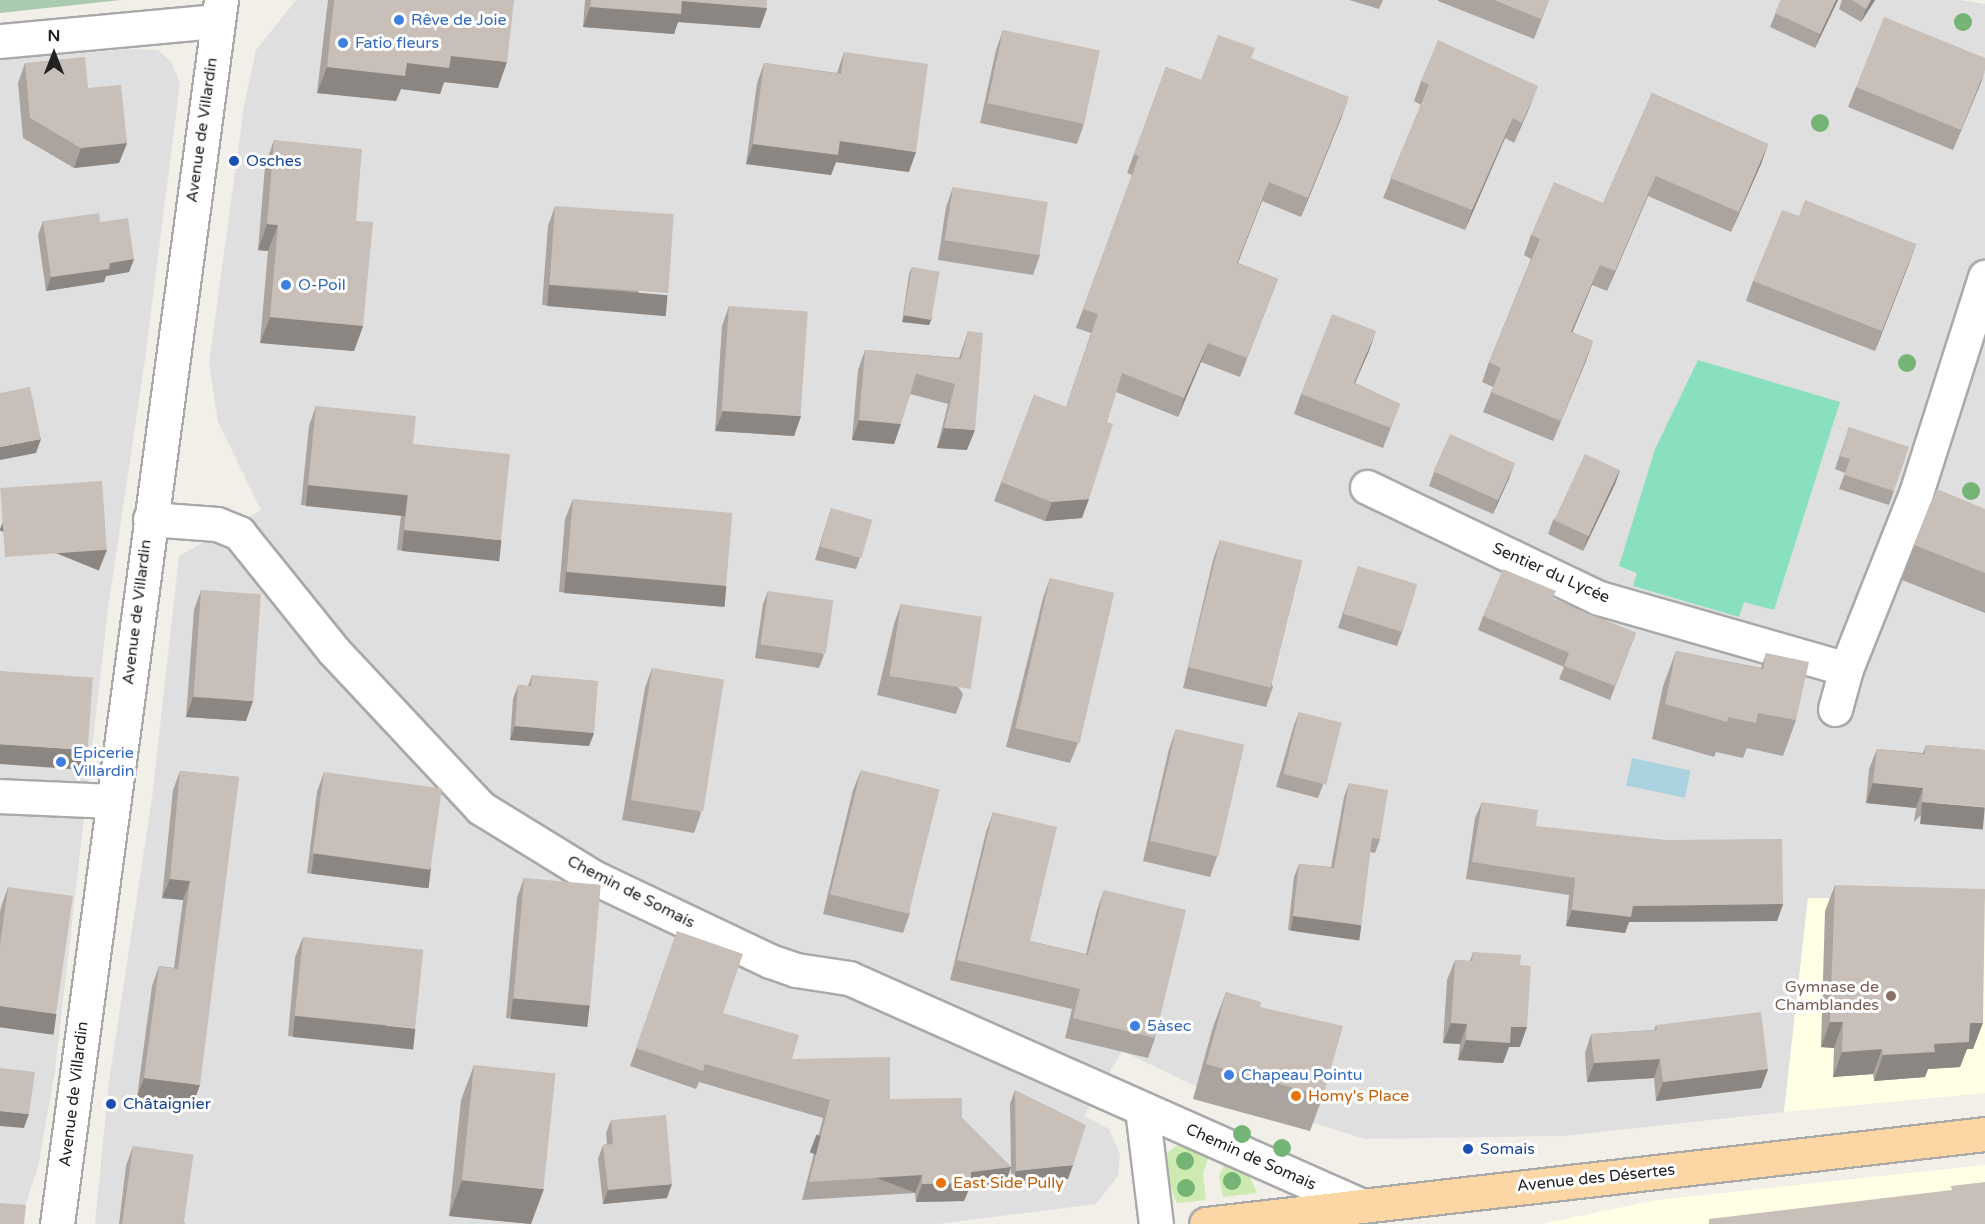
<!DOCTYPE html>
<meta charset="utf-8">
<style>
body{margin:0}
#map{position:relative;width:1985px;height:1224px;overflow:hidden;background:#f2efe9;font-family:"Varela Round",sans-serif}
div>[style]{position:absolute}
.residential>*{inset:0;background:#e0dfdf}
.education>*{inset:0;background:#ffffe5}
.grass>*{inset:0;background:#cdebb0}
.cemetery>*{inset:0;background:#aacbaf}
.pitch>*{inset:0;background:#88e0be}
.water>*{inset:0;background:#aad3df;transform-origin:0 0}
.roads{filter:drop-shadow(2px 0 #a9a9a9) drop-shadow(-2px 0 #a9a9a9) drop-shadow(0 2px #a9a9a9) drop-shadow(0 -2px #a9a9a9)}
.minor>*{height:33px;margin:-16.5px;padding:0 16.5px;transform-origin:16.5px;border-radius:16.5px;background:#fff}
.major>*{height:33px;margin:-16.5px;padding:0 16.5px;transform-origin:16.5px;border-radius:16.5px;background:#fcd6a4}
.trees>*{width:18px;height:18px;margin:-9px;border-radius:50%;background:#74b475}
.wall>*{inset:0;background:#aba49e}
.shaded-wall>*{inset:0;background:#8b8681;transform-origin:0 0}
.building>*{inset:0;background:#c7bfb8;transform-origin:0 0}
.dots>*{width:16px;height:16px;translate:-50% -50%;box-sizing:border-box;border:3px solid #fff;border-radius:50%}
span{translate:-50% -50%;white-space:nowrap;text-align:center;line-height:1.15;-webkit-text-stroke:6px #fff;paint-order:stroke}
.shop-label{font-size:16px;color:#366cbe}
.left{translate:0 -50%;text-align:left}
.street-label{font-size:16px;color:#222}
.transit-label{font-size:16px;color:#164399}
.education-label{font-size:16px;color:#785e54}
.right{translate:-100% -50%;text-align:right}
.food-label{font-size:16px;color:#c56008}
.north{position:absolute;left:24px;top:24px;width:60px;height:60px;-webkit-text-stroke:4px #fff;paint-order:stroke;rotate:0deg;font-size:16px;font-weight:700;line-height:24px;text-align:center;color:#222}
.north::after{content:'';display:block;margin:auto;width:21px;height:27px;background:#222;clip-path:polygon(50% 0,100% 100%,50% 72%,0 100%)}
</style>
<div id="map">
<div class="residential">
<i style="clip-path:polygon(296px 0,1960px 0,1985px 4px,1985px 900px,1808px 898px,1784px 1112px,1563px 1136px,1365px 1139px,1198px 1087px,1122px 1051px,1084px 1116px,1109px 1129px,1120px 1155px,1118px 1176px,1096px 1204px,938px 1224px,95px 1224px,109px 1081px,152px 798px,179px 556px,261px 510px,218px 422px,209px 363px,244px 106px,256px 50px)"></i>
<i style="clip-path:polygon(132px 49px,158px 50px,171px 62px,180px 83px,145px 360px,108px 609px,55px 1071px,38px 1167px,19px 1224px,0 1224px,0 60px)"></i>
</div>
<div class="education">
<i style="clip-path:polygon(1808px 898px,1985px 900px,1985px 1093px,1784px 1112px)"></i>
<i style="clip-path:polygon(1985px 1165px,1985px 1224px,1541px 1224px,1657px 1200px)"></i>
</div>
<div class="grass">
<i style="clip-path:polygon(1176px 1146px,1192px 1147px,1210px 1154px,1203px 1173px,1206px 1200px,1177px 1203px,1162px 1167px,1165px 1155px)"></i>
<i style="clip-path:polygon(1226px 1161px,1247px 1171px,1257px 1193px,1223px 1197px,1219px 1176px)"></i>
</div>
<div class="cemetery">
<i style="clip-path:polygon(0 0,121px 0,0 13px)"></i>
</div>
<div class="pitch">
<i style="clip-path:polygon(1698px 360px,1840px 402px,1774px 610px,1744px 602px,1739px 617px,1633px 586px,1637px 573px,1619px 566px,1655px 449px)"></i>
</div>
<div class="water">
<i style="left:1632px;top:758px;width:60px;height:28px;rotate:12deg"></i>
</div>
<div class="roads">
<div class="minor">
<i style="left:0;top:41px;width:218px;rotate:-5.3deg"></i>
<i style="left:1367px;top:487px;width:257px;rotate:25.6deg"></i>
<i style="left:1599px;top:598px;width:257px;rotate:16deg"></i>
<i style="left:1846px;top:669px;width:189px;rotate:-68.3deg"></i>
<i style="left:1916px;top:493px;width:227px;rotate:-72.3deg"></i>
<i style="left:150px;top:519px;width:67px;rotate:4.3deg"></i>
<i style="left:217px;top:524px;width:24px;rotate:22deg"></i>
<i style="left:239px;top:533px;width:151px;rotate:51.2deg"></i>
<i style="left:334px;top:651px;width:215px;rotate:46.9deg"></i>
<i style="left:481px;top:808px;width:134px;rotate:31.6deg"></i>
<i style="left:595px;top:878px;width:194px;rotate:25.4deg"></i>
<i style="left:770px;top:961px;width:28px;rotate:19deg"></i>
<i style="left:796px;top:970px;width:54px;rotate:8.6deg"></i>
<i style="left:849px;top:978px;width:559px;rotate:23.95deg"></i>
<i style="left:1835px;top:709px;width:41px;rotate:-74.6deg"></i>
<i style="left:0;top:796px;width:113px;rotate:2.5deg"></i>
<i style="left:1142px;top:1109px;width:116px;rotate:83.1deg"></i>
<i style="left:57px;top:1224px;width:1235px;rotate:-82.37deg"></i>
</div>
<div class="major">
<i style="left:1206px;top:1224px;width:784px;rotate:-6.59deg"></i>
</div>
</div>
<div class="trees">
<i style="left:1963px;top:22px"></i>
<i style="left:1820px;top:123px"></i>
<i style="left:1907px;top:363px"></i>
<i style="left:1971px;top:491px"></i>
<i style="left:1242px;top:1134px"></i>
<i style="left:1282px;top:1148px"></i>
<i style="left:1185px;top:1161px"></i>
<i style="left:1232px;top:1181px"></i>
<i style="left:1186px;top:1188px"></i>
</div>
<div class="wall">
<i style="clip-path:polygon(328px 0,514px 0,498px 88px,444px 82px,440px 94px,401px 89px,396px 101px,317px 93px)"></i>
<i style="clip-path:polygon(585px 0,767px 0,767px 8px,760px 28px,678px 22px,674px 34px,583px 27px)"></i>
<i style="clip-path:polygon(1349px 0,1383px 0,1379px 9px)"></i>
<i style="clip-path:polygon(1438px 0,1549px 0,1534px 39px,1438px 1px)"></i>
<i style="clip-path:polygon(1781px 0,1838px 0,1815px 48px,1770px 27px)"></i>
<i style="clip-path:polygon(1842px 0,1875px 0,1861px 22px,1839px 9px)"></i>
<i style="clip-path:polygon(1003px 30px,1084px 124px,1077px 144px,980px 123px,996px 50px)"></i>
<i style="clip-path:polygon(844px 52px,909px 172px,836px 162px,831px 175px,746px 164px,757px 83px,764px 63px,837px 73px)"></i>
<i style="clip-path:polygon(1251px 58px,1342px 116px,1301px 217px,1262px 201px,1238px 263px,1278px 279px,1240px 377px,1201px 362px,1178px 417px,1116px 392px,1107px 422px,1082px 518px,1045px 521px,994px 501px,1034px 395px,1066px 407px,1091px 333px,1076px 328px,1132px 175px,1127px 173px,1166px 67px,1201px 80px)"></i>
<i style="clip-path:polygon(25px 63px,88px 88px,127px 143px,119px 163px,74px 168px,23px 138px,18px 83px)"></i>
<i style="clip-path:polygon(1982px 80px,1953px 150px,1848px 107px,1856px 87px)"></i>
<i style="clip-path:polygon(1421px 81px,1530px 106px,1514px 143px,1505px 138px,1465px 230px,1383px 198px,1421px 105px,1414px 101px)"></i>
<i style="clip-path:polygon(1652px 93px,1768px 144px,1761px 164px,1731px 232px,1648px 196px,1607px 291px,1592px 285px,1572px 332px,1593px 341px,1553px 441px,1483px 412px,1493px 387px,1482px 382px,1489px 362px,1531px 259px,1524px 255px,1531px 235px,1603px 203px)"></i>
<i style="clip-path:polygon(274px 140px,356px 221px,363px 326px,354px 351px,260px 343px,268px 251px,258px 250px,265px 166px)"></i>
<i style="clip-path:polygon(953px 187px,1040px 255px,1033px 275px,938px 260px,946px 207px)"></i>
<i style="clip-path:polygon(555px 206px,661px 315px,542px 305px,548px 226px)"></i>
<i style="clip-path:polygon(1799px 216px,1916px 244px,1875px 351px,1746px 301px,1753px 281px)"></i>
<i style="clip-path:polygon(43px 221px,100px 222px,134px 259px,129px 272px,106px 276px,104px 282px,46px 291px,38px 235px)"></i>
<i style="clip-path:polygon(912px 267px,932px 318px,929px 325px,902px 322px,909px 274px)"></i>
<i style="clip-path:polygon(729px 306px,801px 416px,794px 436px,715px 431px,722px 326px)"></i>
<i style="clip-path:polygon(968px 331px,967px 450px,937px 448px,948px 404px,910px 394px,894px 444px,852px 440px,858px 370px,865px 350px,959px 358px)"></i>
<i style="clip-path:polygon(1369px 351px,1355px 383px,1400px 404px,1383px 448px,1294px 414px,1301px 394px)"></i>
<i style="clip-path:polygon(316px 406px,413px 444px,494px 560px,397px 550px,401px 515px,301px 505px,309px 426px)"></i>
<i style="clip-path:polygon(1849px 427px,1894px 491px,1889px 505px,1839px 489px,1845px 473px,1835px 469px)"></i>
<i style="clip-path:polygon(1620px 470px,1615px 484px,1583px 551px,1548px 534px,1553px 520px)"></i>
<i style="clip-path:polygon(1434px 472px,1510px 476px,1493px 514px,1429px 486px)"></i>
<i style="clip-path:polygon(573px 499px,726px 586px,718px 606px,559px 592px,565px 519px)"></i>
<i style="clip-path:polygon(831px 508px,861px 555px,856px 569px,815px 560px)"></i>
<i style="clip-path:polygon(1985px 509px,1985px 613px,1902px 580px,1914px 545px)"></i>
<i style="clip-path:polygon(1220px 540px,1273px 687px,1266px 707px,1183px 688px,1213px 560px)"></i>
<i style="clip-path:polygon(1358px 566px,1402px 632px,1397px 646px,1338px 628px)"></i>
<i style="clip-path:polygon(1050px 578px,1078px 743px,1070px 763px,1006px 747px,1043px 598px)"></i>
<i style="clip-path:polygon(201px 590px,246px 721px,186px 717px,194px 610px)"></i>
<i style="clip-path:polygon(768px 591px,824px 655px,819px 668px,755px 658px,763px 604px)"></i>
<i style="clip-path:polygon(1553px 599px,1636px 633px,1610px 700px,1559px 679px,1564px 667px,1478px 630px,1483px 616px)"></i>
<i style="clip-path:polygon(901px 604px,963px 694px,956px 714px,877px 695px,894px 624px)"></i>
<i style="clip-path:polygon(1676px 651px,1761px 668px,1766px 653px,1796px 720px,1783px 756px,1747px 748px,1743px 758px,1716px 752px,1714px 757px,1652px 739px,1663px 686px)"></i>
<i style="clip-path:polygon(652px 668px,701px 813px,694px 833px,622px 820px,645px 688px)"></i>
<i style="clip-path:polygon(532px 675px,594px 733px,589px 746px,510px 740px,513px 699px,518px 685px,528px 686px)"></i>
<i style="clip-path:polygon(1299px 712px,1323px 785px,1318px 798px,1276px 787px,1294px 725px)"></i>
<i style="clip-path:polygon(1176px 729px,1217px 857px,1210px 877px,1143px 861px,1169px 749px)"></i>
<i style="clip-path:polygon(1926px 745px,1985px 750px,1914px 822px,1916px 808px,1866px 803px,1869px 769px,1877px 749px,1923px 753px)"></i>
<i style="clip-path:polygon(861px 770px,910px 913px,903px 933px,823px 914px,853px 790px)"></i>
<i style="clip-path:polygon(180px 771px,239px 777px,193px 1104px,137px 1097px,152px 986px,159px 966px,174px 968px,183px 900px,162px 898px,173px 790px)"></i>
<i style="clip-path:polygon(324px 772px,431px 868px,424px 888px,307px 873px,317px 792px)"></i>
<i style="clip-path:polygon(1349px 783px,1380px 839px,1375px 853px,1370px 852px,1361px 925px,1356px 939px,1288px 930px,1294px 877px,1299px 864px,1331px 867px,1344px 797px)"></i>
<i style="clip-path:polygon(1482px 802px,1536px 826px,1783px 904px,1777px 921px,1629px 922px,1625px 933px,1566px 926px,1569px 895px,1466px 879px,1475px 818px)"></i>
<i style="clip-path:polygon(993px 812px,1030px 941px,1086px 954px,1097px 910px,1104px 890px,1155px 1038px,1148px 1058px,1065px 1038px,1072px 1009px,950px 980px,986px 832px)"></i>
<i style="clip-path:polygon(524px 878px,590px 1006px,582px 1026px,506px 1018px,517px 898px)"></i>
<i style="clip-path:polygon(1835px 885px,1973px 1049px,1967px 1049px,1960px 1067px,1928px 1069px,1925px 1077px,1874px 1081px,1873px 1074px,1833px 1077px,1834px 1048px,1821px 1047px,1825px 911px)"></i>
<i style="clip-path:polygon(8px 887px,56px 1014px,49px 1034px,0 1027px,0 913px,1px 907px)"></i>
<i style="clip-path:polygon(677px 931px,723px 1013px,792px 1059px,890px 1099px,962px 1118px,1011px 1167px,1010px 1104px,1015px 1090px,1068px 1179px,1011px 1185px,1011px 1168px,1004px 1186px,969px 1189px,964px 1201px,916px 1202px,915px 1193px,802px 1200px,823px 1118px,699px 1082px,696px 1089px,630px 1066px)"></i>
<i style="clip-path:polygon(303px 937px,408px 1048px,288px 1036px,295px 957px)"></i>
<i style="clip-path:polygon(1473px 952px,1520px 965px,1520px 1047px,1509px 1047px,1503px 1063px,1458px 1060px,1460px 1044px,1443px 1043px,1447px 980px,1455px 960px,1470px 961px)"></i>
<i style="clip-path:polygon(1226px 992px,1260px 1007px,1323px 1096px,1310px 1131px,1193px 1099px,1213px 1027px)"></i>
<i style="clip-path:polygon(1656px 1025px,1768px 1069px,1761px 1088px,1656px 1101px,1654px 1078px,1587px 1082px,1585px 1053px,1591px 1034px,1654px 1030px)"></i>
<i style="clip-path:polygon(474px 1065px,531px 1224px,449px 1216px,461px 1100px)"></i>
<i style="clip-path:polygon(611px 1120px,667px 1198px,603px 1204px,598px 1159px,603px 1145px,607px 1144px,606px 1133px)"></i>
<i style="clip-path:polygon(133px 1146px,185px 1224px,119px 1224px,126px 1166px)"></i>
</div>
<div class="shaded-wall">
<i style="clip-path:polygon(1836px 0,1838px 0,1815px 48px,1820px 34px)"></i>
<i style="clip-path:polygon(1871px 0,1875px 0,1861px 22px,1866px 9px)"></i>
<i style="clip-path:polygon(682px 1px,767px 8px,760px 28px,678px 22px,674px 34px,583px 27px,590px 7px)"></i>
<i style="clip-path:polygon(451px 56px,507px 62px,498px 88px,444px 82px,440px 94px,401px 89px,396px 101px,317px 93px,327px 67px,407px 63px)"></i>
<i style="clip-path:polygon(1985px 71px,1982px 80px,1953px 150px,1961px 130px)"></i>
<i style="clip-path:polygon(1538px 86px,1530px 106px,1514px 143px,1522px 123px)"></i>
<i style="clip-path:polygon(1349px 97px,1342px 116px,1301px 217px,1308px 198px)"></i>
<i style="clip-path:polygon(1513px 118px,1505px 138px,1465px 230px,1472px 210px)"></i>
<i style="clip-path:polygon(840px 141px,916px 152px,909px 172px,836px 162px,831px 175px,746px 164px,753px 144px)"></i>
<i style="clip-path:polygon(127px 143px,119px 163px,74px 168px,81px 148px)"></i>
<i style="clip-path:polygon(1768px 144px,1761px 164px,1731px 232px,1739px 212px)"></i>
<i style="clip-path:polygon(1656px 176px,1648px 196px,1607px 291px,1615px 271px)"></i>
<i style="clip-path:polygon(1269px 182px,1262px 201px,1230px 282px,1237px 263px)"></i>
<i style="clip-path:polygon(267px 224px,278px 225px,268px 251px,258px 250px)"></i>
<i style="clip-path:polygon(1916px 244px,1909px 264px,1875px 351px,1882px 331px)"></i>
<i style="clip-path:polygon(134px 259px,129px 272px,106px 276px,104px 282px,46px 291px,51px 277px,110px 263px)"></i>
<i style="clip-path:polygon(1600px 265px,1592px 285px,1564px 352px,1571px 332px)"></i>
<i style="left:549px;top:285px;width:119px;height:21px;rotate:5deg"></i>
<i style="clip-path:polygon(905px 315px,932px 318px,929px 325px,902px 322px)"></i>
<i style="clip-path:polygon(270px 317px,363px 326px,354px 351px,260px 343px)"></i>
<i style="clip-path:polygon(1376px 331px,1369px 351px,1346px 403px,1354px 383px)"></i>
<i style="clip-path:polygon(1593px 341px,1586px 361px,1553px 441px)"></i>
<i style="clip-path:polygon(1208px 343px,1201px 362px,1178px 417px,1184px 398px)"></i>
<i style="clip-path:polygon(723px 411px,801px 416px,794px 436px,715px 431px)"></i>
<i style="clip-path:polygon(859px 420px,901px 424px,894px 444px,852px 440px)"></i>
<i style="clip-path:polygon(944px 428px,975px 430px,967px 450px,937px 448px)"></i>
<i style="clip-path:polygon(41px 439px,36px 453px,0 460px,0 447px)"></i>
<i style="clip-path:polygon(1515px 463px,1510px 476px,1493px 514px,1498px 500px)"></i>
<i style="clip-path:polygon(1620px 470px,1615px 484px,1583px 551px,1588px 537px)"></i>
<i style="left:308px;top:485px;width:100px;height:21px;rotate:6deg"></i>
<i style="clip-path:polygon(1089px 499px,1082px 518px,1045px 521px,1052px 502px)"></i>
<i style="left:404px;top:530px;width:98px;height:21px;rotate:6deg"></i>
<i style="left:107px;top:550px;width:22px;height:107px;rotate:112deg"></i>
<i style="left:566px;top:572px;width:161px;height:21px;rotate:5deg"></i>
<i style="clip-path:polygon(193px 697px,253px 701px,246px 721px,186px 717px)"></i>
<i style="clip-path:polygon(515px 726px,594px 733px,589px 746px,510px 740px)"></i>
<i style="left:0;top:744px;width:87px;height:20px;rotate:4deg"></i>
<i style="clip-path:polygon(1873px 783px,1923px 788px,1916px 808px,1866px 803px)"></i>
<i style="left:1922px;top:802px;width:63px;height:22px;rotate:5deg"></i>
<i style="left:314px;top:853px;width:118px;height:21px;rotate:7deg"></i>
<i style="clip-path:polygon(170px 879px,190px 881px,183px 900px,162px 898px)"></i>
<i style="clip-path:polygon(1783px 904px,1777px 921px,1629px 922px,1625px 933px,1566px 926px,1572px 910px,1633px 906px)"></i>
<i style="left:1293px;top:916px;width:69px;height:15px;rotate:8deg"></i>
<i style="left:513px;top:998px;width:77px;height:21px;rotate:6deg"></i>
<i style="left:0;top:1006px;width:57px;height:21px;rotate:8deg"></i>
<i style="left:295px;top:1016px;width:121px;height:21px;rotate:6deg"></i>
<i style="clip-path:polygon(1830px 1022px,1843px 1022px,1834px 1048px,1821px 1047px)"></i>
<i style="clip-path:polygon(1451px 1023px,1467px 1024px,1460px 1044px,1443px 1043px)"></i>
<i style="clip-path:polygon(1970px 1023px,1983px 1023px,1973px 1049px,1967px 1049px,1960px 1067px,1928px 1069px,1925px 1077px,1874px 1081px,1883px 1055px)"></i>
<i style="clip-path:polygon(1511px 1027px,1527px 1027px,1520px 1047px,1509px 1047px,1503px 1063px,1458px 1060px,1466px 1040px)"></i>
<i style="clip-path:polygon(1882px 1049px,1873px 1074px,1833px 1077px,1842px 1052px)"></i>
<i style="clip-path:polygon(1660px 1059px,1654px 1078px,1587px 1082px,1594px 1063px)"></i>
<i style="clip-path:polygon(1768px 1069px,1761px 1088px,1656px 1101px,1663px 1082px)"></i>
<i style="clip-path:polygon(144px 1078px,200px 1085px,193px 1104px,137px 1097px)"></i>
<i style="clip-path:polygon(0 1111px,29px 1114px,24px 1128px,0 1126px)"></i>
<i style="clip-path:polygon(1073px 1165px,1068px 1179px,1011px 1185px,1016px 1171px)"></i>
<i style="clip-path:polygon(1011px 1167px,1004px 1186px,969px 1189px,964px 1201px,916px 1202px,922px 1184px,971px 1172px)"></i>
<i style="left:922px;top:1175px;width:19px;height:113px;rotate:111deg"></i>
<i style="clip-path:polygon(462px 1180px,544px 1189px,531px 1224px,449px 1216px)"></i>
<i style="clip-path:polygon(672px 1184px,667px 1198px,603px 1204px,608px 1190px)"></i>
</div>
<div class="building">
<i style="clip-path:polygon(334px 0,514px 0,507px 62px,451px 56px,449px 68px,407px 63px,405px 76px,327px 67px)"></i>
<i style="clip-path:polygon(591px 0,767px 0,767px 8px,682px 1px,681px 14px,590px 7px)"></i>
<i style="clip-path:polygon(1494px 0,1549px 0,1541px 19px)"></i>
<i style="clip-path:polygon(1781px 0,1836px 0,1820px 34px,1775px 13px)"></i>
<i style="clip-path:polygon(1852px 0,1871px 0,1866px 9px)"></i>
<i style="clip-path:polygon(1884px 17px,1985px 58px,1985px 70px,1961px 130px,1856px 87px)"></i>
<i style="left:1003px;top:30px;width:99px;height:75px;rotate:12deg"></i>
<i style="clip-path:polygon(1218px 35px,1255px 48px,1251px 58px,1349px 97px,1308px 198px,1269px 182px,1237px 263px,1278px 279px,1247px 358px,1208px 343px,1184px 398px,1122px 373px,1107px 422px,1113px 424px,1089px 499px,1052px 502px,1001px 482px,1034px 395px,1066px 407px,1098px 314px,1083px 309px,1139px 156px,1134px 154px,1166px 67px,1201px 80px)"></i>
<i style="clip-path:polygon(1438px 40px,1538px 86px,1522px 123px,1513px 118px,1472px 210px,1390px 178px,1429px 85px,1421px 81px)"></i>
<i style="clip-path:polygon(844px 52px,928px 64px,916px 152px,840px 141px,838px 155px,753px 144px,764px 63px,841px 74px)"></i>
<i style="clip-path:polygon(85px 57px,88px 88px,121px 85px,127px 143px,81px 148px,30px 118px,25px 63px)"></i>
<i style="clip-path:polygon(1652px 93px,1768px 144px,1739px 212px,1656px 176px,1615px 271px,1600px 265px,1571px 332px,1593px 341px,1561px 421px,1491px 392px,1501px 368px,1489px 362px,1540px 239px,1531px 235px,1554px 182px,1603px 203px)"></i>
<i style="clip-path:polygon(274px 140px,362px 149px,356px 221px,373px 222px,363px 326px,270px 317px,278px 225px,267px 224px)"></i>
<i style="left:953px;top:187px;width:96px;height:54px;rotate:9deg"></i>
<i style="clip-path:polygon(1805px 200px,1916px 244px,1882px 331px,1753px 281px,1782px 210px,1799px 216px)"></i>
<i style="left:555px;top:206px;width:119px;height:79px;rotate:4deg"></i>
<i style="clip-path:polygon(99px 213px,100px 222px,128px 218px,134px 259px,110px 263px,109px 269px,51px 277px,43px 221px)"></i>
<i style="left:912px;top:267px;width:28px;height:49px;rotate:10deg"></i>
<i style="left:729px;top:306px;width:79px;height:105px;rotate:4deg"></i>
<i style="clip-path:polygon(1332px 314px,1376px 331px,1354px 383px,1400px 404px,1391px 428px,1301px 394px)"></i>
<i style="clip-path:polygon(968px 331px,983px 333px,975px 430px,944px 428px,955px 384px,916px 374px,901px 424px,859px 420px,865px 350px,961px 359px)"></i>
<i style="clip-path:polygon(30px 387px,41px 439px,0 447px,0 393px)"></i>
<i style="clip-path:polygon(316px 406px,416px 416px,413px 444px,510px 454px,501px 540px,404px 530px,408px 495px,308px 485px)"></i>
<i style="clip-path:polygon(1849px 427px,1909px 447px,1894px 491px,1844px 475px,1850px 459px,1840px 456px)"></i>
<i style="left:1450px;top:434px;width:71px;height:41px;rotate:24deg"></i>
<i style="left:1585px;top:454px;width:38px;height:73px;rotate:25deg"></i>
<i style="left:102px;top:481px;width:69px;height:102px;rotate:86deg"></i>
<i style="clip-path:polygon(1937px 489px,1985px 509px,1985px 573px,1914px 545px)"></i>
<i style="left:573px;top:499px;width:160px;height:73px;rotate:5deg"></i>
<i style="left:831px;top:508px;width:43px;height:40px;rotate:16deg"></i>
<i style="left:1220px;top:540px;width:85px;height:131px;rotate:14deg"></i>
<i style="left:1358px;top:566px;width:62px;height:50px;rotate:17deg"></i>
<i style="clip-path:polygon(1503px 569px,1556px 591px,1552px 599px,1636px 633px,1615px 686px,1564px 666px,1569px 653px,1483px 616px)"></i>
<i style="left:1050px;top:578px;width:66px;height:154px;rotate:13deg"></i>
<i style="left:201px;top:590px;width:60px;height:107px;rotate:4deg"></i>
<i style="left:768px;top:591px;width:66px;height:54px;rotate:8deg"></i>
<i style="left:901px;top:604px;width:82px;height:73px;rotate:9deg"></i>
<i style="clip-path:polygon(1676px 651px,1763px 669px,1766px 653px,1809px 662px,1796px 720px,1758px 713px,1756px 723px,1728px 717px,1727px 722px,1665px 704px)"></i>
<i style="left:652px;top:668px;width:73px;height:134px;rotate:9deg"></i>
<i style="left:0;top:671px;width:93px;height:73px;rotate:4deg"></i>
<i style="clip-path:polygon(532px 675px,598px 681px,594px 733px,515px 726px,518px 685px,531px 686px)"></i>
<i style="left:1299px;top:712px;width:44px;height:64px;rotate:14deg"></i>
<i style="left:1176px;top:729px;width:70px;height:115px;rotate:13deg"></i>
<i style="clip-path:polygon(1926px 745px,1985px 750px,1985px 807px,1922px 802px,1923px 788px,1873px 783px,1877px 749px,1925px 754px)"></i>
<i style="left:861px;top:770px;width:81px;height:128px;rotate:14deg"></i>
<i style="clip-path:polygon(180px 771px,239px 777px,200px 1085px,144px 1078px,159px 966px,178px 969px,190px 881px,170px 879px)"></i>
<i style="left:324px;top:772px;width:119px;height:82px;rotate:8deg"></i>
<i style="clip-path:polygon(1349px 783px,1388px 790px,1380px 839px,1372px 838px,1361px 925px,1293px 916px,1299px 864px,1334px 868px)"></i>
<i style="clip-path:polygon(1482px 802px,1538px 810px,1536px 826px,1666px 840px,1782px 839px,1783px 904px,1633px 906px,1631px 917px,1572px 910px,1575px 878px,1472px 862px)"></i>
<i style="clip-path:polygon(993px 812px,1057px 827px,1030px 941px,1088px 955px,1104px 890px,1186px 910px,1155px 1038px,1073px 1018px,1080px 989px,957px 960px)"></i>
<i style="left:524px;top:878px;width:77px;height:121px;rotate:5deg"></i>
<i style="clip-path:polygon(1835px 885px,1985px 889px,1983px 1023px,1970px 1023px,1969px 1042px,1934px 1044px,1935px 1052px,1883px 1055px,1882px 1049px,1842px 1052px,1843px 1022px,1830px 1022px)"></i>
<i style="clip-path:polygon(8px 887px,73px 896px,56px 1014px,0 1006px,0 945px)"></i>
<i style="clip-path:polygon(677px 931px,743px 954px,723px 1013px,799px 1035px,792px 1059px,890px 1057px,890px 1099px,962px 1098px,962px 1118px,1011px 1167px,971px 1172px,971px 1183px,922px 1184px,922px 1175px,809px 1182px,830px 1100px,705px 1064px,703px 1071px,636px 1048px)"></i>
<i style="left:303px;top:937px;width:121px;height:79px;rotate:6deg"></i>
<i style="clip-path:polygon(1473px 952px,1521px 955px,1520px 965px,1531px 966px,1527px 1027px,1511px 1027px,1510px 1043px,1466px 1040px,1467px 1024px,1451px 1023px,1455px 960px,1472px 961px)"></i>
<i style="clip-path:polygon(1226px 992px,1261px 1002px,1260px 1007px,1343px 1026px,1323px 1096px,1206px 1064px)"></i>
<i style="clip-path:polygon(1761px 1012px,1768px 1069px,1663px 1082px,1660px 1059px,1594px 1063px,1591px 1034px,1657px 1030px,1656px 1025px)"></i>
<i style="left:474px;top:1065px;width:82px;height:116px;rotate:6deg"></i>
<i style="clip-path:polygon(0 1068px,35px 1072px,29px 1114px,0 1111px)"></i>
<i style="clip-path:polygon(1015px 1090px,1086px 1125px,1073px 1165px,1016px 1171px)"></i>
<i style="clip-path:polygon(666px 1115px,672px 1184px,608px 1190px,603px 1145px,613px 1144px,611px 1120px)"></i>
<i style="left:133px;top:1146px;width:61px;height:79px;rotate:8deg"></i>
<i style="clip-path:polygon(1985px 1182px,1985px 1224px,1709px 1224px,1709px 1219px,1952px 1190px,1951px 1186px)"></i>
<i style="clip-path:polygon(0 1203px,26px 1205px,24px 1224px,0 1224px)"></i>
</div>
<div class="dots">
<i style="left:399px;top:20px;background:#3f7fe0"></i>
<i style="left:343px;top:43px;background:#3f7fe0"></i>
<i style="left:234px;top:161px;background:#1a4fb4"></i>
<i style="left:286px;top:285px;background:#3f7fe0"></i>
<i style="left:61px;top:762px;background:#3f7fe0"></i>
<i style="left:1891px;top:996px;background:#8d6e63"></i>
<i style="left:1135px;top:1026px;background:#3f7fe0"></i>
<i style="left:1229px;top:1075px;background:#3f7fe0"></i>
<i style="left:1296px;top:1096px;background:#e8710a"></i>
<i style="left:111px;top:1104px;background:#1a4fb4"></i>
<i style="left:1468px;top:1149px;background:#1a4fb4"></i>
<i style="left:941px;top:1183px;background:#e8710a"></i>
</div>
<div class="shop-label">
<span class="left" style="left:411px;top:20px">Rêve de Joie</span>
<span class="left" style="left:355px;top:43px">Fatio fleurs</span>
<span class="left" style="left:298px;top:285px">O-Poil</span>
<span class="left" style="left:73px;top:762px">Epicerie<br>Villardin</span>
<span class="left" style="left:1147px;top:1026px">5àsec</span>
<span class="left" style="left:1241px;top:1075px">Chapeau Pointu</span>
</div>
<div class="street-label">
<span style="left:202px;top:130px;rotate:-82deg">Avenue de Villardin</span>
<span style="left:1551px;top:573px;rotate:24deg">Sentier du Lycée</span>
<span style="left:137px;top:612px;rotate:-83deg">Avenue de Villardin</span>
<span style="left:631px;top:892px;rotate:27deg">Chemin de Somais</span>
<span style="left:74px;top:1094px;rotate:-83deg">Avenue de Villardin</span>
<span style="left:1251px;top:1157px;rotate:24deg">Chemin de Somais</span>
<span style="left:1596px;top:1178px;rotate:-6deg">Avenue des Désertes</span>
</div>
<div class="transit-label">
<span class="left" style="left:246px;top:161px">Osches</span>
<span class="left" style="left:123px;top:1104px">Châtaignier</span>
<span class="left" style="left:1480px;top:1149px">Somais</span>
</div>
<div class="education-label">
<span class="right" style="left:1879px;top:996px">Gymnase de<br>Chamblandes</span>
</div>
<div class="food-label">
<span class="left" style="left:1308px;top:1096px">Homy's Place</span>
<span class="left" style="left:953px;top:1183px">East Side Pully</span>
</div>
<div class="north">N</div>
</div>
